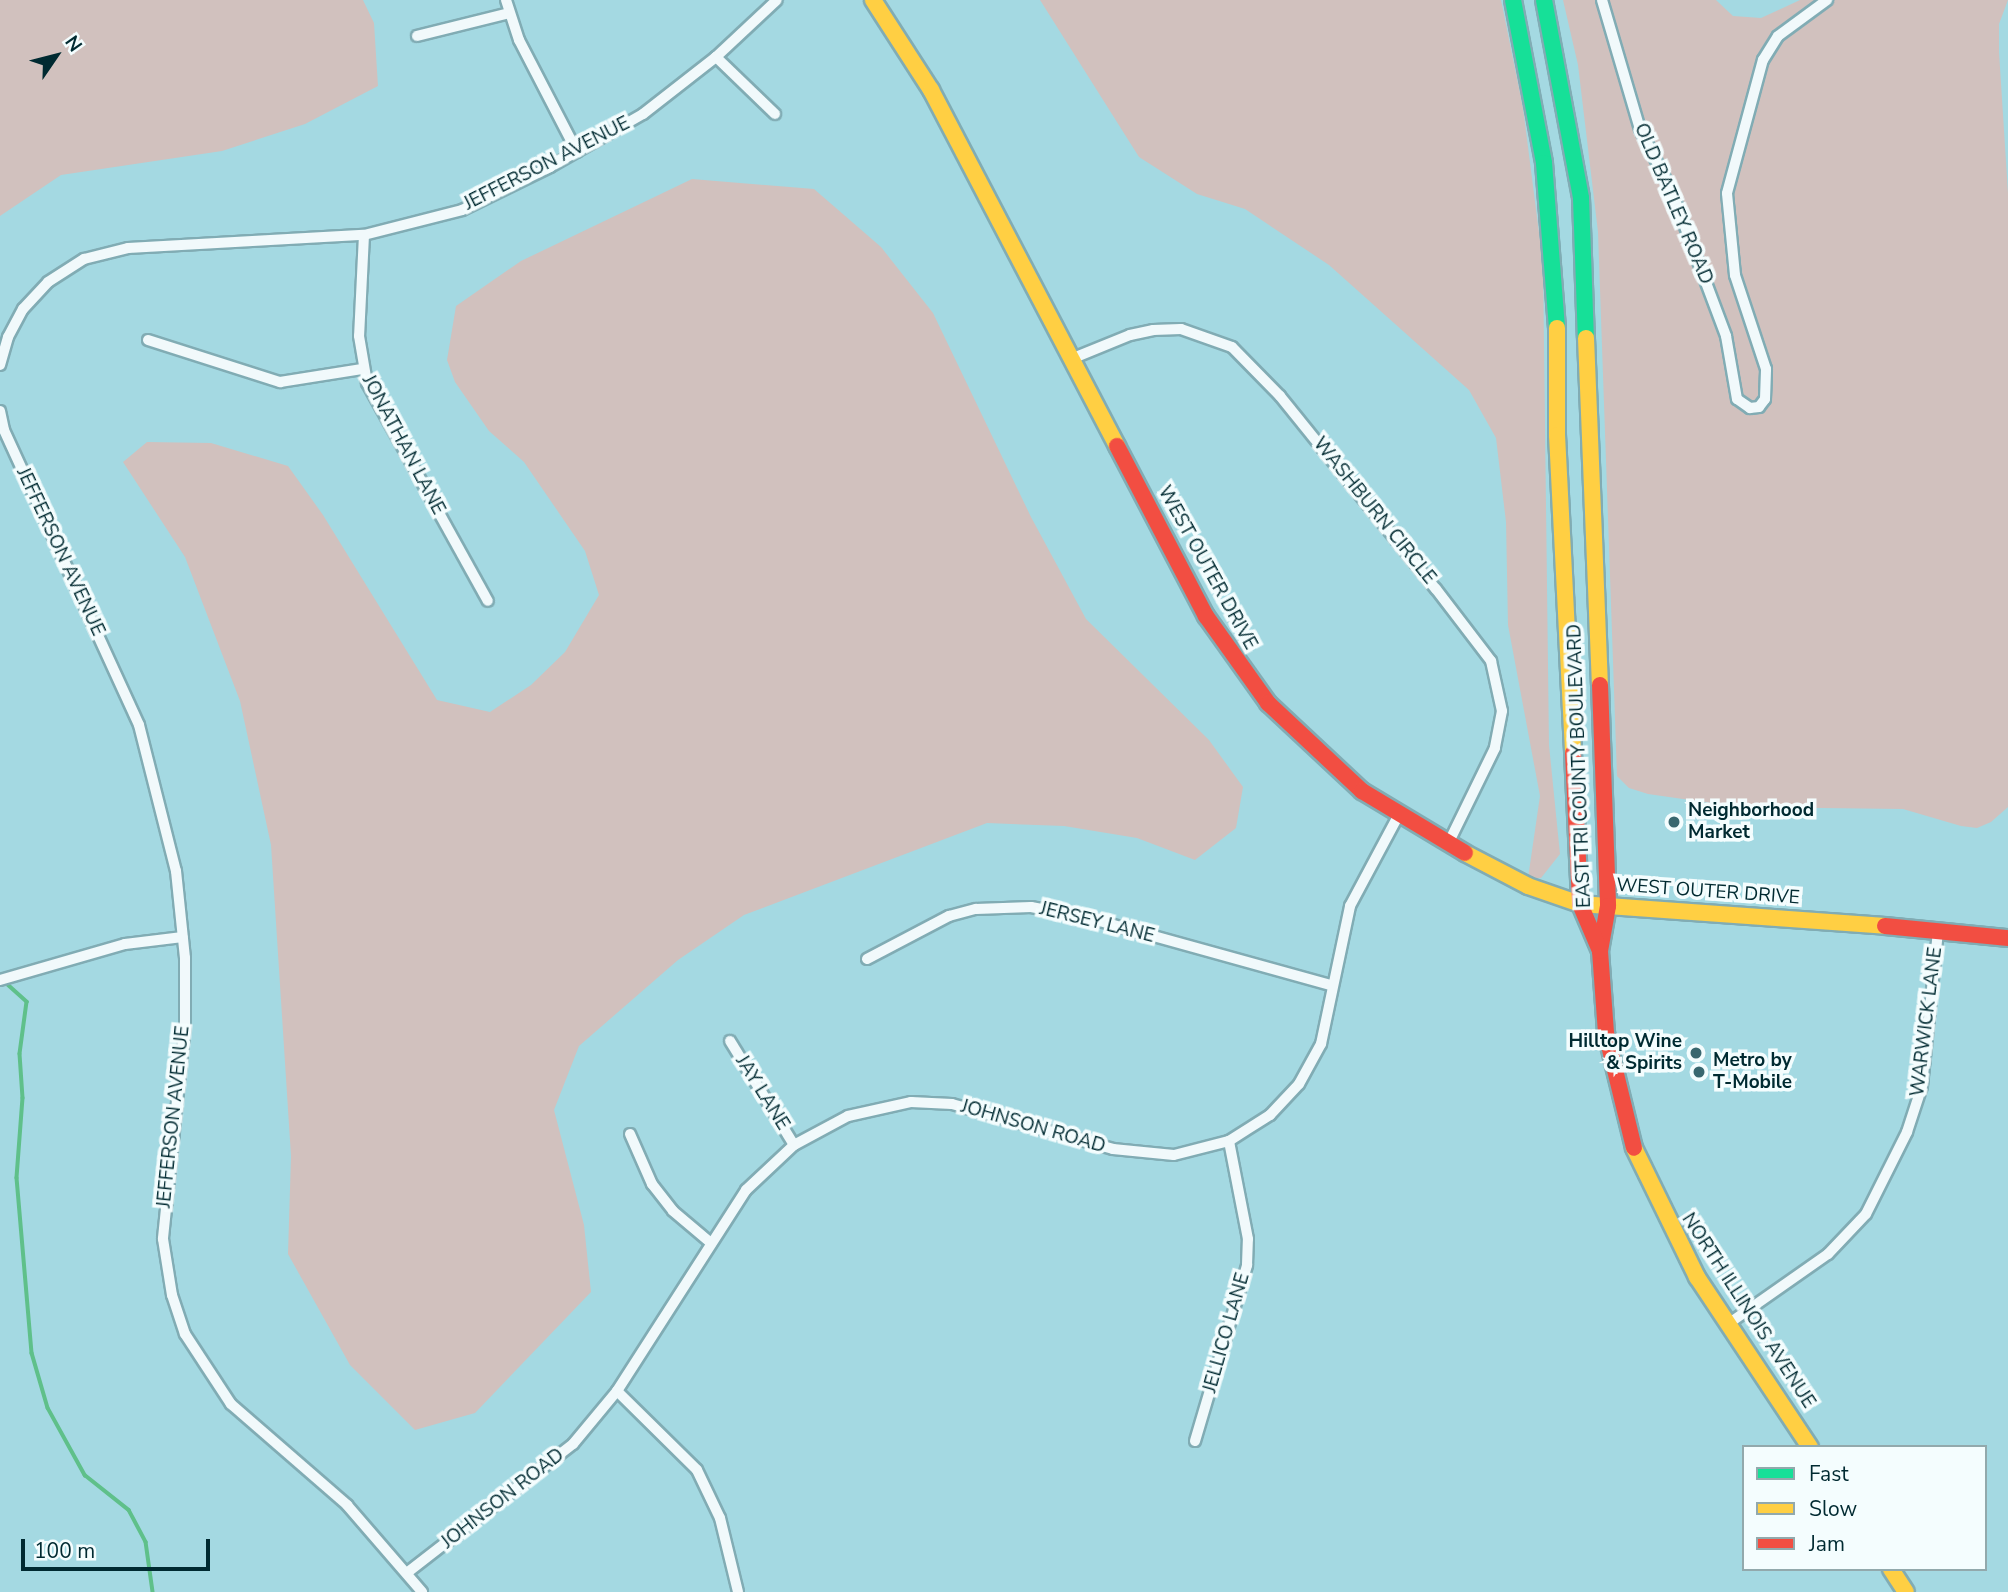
<!DOCTYPE html>
<style>
body{margin:0}
#map{position:relative;width:2008px;height:1592px;overflow:hidden;background:#a4d9e2;font-family:"Nunito Sans",sans-serif}
div>[style]{position:absolute}
.green>*{inset:0;background:#d1c1be}
.stream>*{height:3.5px;margin:-1.75px;padding:0 1.75px;transform-origin:1.75px;border-radius:1.75px;background:#5fc08a}
.roads{filter:drop-shadow(2px 0 #81acb4) drop-shadow(-2px 0 #81acb4) drop-shadow(0 2px #81acb4) drop-shadow(0 -2px #81acb4)}
.street>*{height:10px;margin:-5px;padding:0 5px;transform-origin:5px;border-radius:5px;background:#f1f9fb}
.fast>*{height:16px;margin:-8px;padding:0 8px;transform-origin:8px;border-radius:8px;background:#16e098}
.slow>*{height:16px;margin:-8px;padding:0 8px;transform-origin:8px;border-radius:8px;background:#ffcf43}
.jam>*{height:16px;margin:-8px;padding:0 8px;transform-origin:8px;border-radius:8px;background:#f24e42}
.dots>*{width:19px;height:19px;translate:-50% -50%;box-sizing:border-box;border:4px solid #f4fdfe;border-radius:50%}
span{translate:-50% -50%;white-space:nowrap;text-align:center;line-height:1.15;-webkit-text-stroke:7px #f4fdfe;paint-order:stroke}
.street-label{font-size:19px;color:#002a31}
.poi-label{font-size:19px;color:#002a31;font-weight:700}
.left{translate:0 -50%;text-align:left}
.right{translate:-100% -50%;text-align:right}
.legend{position:absolute;left:1742px;top:1445px;width:245px;height:126px;box-sizing:border-box;background:#f4fdfe;border:2px solid #92a9ac;margin:0;padding:9px 12px;list-style:none;font-size:21px;color:#002a31}
.legend li{display:flex;align-items:center;gap:14px;height:35px}
.legend b{width:35px;border:2px solid #92a9ac}
.north{position:absolute;left:21px;top:21px;width:70px;height:70px;-webkit-text-stroke:5px #f4fdfe;paint-order:stroke;rotate:55deg;font-size:19px;font-weight:700;line-height:28px;text-align:center;color:#002a31}
.north::after{content:'';display:block;margin:auto;width:24px;height:32px;background:#002a31;clip-path:polygon(50% 0,100% 100%,50% 72%,0 100%)}
.scale{position:absolute;left:21px;top:1539px;width:189px;height:32px;box-sizing:border-box;border:4px solid #002a31;border-top:0;padding-left:9px;font-size:21px;line-height:24px;white-space:nowrap;color:#002a31;-webkit-text-stroke:5px #f4fdfe;paint-order:stroke}
</style>
<div id="map">
<div class="green">
<i style="clip-path:polygon(0 0,363px 0,374px 23px,378px 86px,305px 124px,222px 151px,61px 175px,0 216px)"></i>
<i style="clip-path:polygon(1040px 0,1501px 0,1523px 108px,1543px 264px,1549px 745px,1560px 854px,1541px 878px,1528px 878px,1540px 796px,1508px 625px,1506px 522px,1496px 438px,1469px 390px,1329px 265px,1245px 209px,1197px 194px,1139px 157px)"></i>
<i style="clip-path:polygon(1563px 0,1716px 0,1733px 16px,1761px 18px,1800px 0,2008px 0,1999px 24px,1999px 52px,2008px 193px,2008px 807px,1991px 822px,1977px 828px,1961px 826px,1903px 809px,1739px 807px,1648px 794px,1629px 788px,1617px 776px,1598px 232px,1578px 65px)"></i>
<i style="clip-path:polygon(692px 179px,814px 189px,881px 247px,933px 313px,1031px 517px,1086px 619px,1209px 740px,1243px 787px,1236px 828px,1195px 860px,1137px 838px,1064px 826px,987px 823px,744px 915px,678px 960px,579px 1046px,554px 1110px,584px 1225px,591px 1292px,475px 1413px,415px 1430px,350px 1365px,288px 1254px,291px 1156px,271px 845px,240px 701px,185px 557px,123px 462px,147px 442px,211px 443px,288px 466px,323px 515px,437px 700px,490px 712px,531px 685px,565px 652px,599px 595px,585px 551px,524px 462px,489px 431px,455px 382px,447px 360px,456px 306px,521px 261px)"></i>
</div>
<div class="stream">
<i style="left:4px;top:981px;width:31px;rotate:42deg"></i>
<i style="left:27px;top:1002px;width:52px;rotate:97.7deg"></i>
<i style="left:20px;top:1054px;width:44px;rotate:86.1deg"></i>
<i style="left:23px;top:1098px;width:80px;rotate:94.3deg"></i>
<i style="left:17px;top:1178px;width:176px;rotate:85.1deg"></i>
<i style="left:32px;top:1353px;width:57px;rotate:73.8deg"></i>
<i style="left:48px;top:1408px;width:77px;rotate:61.1deg"></i>
<i style="left:85px;top:1475px;width:56px;rotate:38.5deg"></i>
<i style="left:129px;top:1510px;width:36px;rotate:62deg"></i>
<i style="left:146px;top:1542px;width:50px;rotate:82deg"></i>
</div>
<div class="roads">
<div class="street">
<i style="left:506px;top:0;width:42px;rotate:72deg"></i>
<i style="left:519px;top:40px;width:126px;rotate:62.6deg"></i>
<i style="left:1602px;top:0;width:134px;rotate:73.6deg"></i>
<i style="left:1640px;top:129px;width:71px;rotate:63.1deg"></i>
<i style="left:1672px;top:192px;width:154px;rotate:69.4deg"></i>
<i style="left:1726px;top:336px;width:64px;rotate:80.1deg"></i>
<i style="left:1737px;top:399px;width:16px;rotate:35deg"></i>
<i style="left:1750px;top:408px;width:9px;rotate:-6deg"></i>
<i style="left:1759px;top:407px;width:10px;rotate:-53deg"></i>
<i style="left:1765px;top:399px;width:30px;rotate:-88deg"></i>
<i style="left:1766px;top:369px;width:99px;rotate:-108.3deg"></i>
<i style="left:1735px;top:275px;width:82px;rotate:-95.6deg"></i>
<i style="left:1727px;top:193px;width:138px;rotate:-74.9deg"></i>
<i style="left:1763px;top:60px;width:28px;rotate:-58deg"></i>
<i style="left:1778px;top:36px;width:61px;rotate:-36.3deg"></i>
<i style="left:417px;top:36px;width:95px;rotate:-14deg"></i>
<i style="left:716px;top:57px;width:82px;rotate:44deg"></i>
<i style="left:364px;top:235px;width:101px;rotate:92.8deg"></i>
<i style="left:359px;top:336px;width:48px;rotate:80.3deg"></i>
<i style="left:367px;top:383px;width:249px;rotate:61deg"></i>
<i style="left:148px;top:340px;width:139px;rotate:17.7deg"></i>
<i style="left:280px;top:382px;width:83px;rotate:-9deg"></i>
<i style="left:1071px;top:359px;width:64px;rotate:-22.1deg"></i>
<i style="left:1130px;top:335px;width:24px;rotate:-12deg"></i>
<i style="left:1153px;top:330px;width:28px;rotate:-2deg"></i>
<i style="left:1181px;top:329px;width:54px;rotate:19.4deg"></i>
<i style="left:1232px;top:347px;width:69px;rotate:45.6deg"></i>
<i style="left:1280px;top:396px;width:248px;rotate:51.1deg"></i>
<i style="left:1436px;top:589px;width:91px;rotate:52.6deg"></i>
<i style="left:1491px;top:661px;width:51px;rotate:77.6deg"></i>
<i style="left:1502px;top:711px;width:38px;rotate:101deg"></i>
<i style="left:1495px;top:748px;width:107px;rotate:116.1deg"></i>
<i style="left:0;top:365px;width:29px;rotate:-74deg"></i>
<i style="left:8px;top:337px;width:32px;rotate:-62deg"></i>
<i style="left:23px;top:309px;width:37px;rotate:-47deg"></i>
<i style="left:48px;top:282px;width:43px;rotate:-32.6deg"></i>
<i style="left:84px;top:259px;width:45px;rotate:-14deg"></i>
<i style="left:128px;top:248px;width:236px;rotate:-3.2deg"></i>
<i style="left:364px;top:235px;width:101px;rotate:-14.3deg"></i>
<i style="left:462px;top:210px;width:98px;rotate:-26deg"></i>
<i style="left:550px;top:167px;width:107px;rotate:-29.7deg"></i>
<i style="left:643px;top:114px;width:93px;rotate:-38deg"></i>
<i style="left:716px;top:57px;width:83px;rotate:-43.1deg"></i>
<i style="left:0;top:411px;width:19px;rotate:78deg"></i>
<i style="left:4px;top:430px;width:324px;rotate:65.4deg"></i>
<i style="left:139px;top:725px;width:151px;rotate:75.8deg"></i>
<i style="left:176px;top:871px;width:87px;rotate:84.1deg"></i>
<i style="left:185px;top:958px;width:67px;rotate:90deg"></i>
<i style="left:185px;top:1025px;width:215px;rotate:95.9deg"></i>
<i style="left:163px;top:1239px;width:57px;rotate:80.9deg"></i>
<i style="left:172px;top:1295px;width:41px;rotate:71.6deg"></i>
<i style="left:185px;top:1334px;width:84px;rotate:56.7deg"></i>
<i style="left:231px;top:1404px;width:154px;rotate:41deg"></i>
<i style="left:347px;top:1505px;width:115px;rotate:49.2deg"></i>
<i style="left:867px;top:959px;width:93px;rotate:-27.7deg"></i>
<i style="left:949px;top:916px;width:28px;rotate:-15deg"></i>
<i style="left:976px;top:909px;width:55px;rotate:-2.1deg"></i>
<i style="left:1031px;top:907px;width:55px;rotate:10.5deg"></i>
<i style="left:1085px;top:917px;width:257px;rotate:15.5deg"></i>
<i style="left:0;top:980px;width:130px;rotate:-16.1deg"></i>
<i style="left:125px;top:944px;width:58px;rotate:-6.9deg"></i>
<i style="left:730px;top:1041px;width:122px;rotate:58.4deg"></i>
<i style="left:630px;top:1134px;width:55px;rotate:66.3deg"></i>
<i style="left:652px;top:1184px;width:34px;rotate:52deg"></i>
<i style="left:673px;top:1211px;width:50px;rotate:40.1deg"></i>
<i style="left:1728px;top:1324px;width:122px;rotate:-35deg"></i>
<i style="left:1828px;top:1254px;width:55px;rotate:-46.5deg"></i>
<i style="left:1866px;top:1214px;width:92px;rotate:-63.4deg"></i>
<i style="left:1907px;top:1132px;width:48px;rotate:-71.9deg"></i>
<i style="left:1922px;top:1086px;width:155px;rotate:-84.1deg"></i>
<i style="left:617px;top:1391px;width:112px;rotate:44.6deg"></i>
<i style="left:697px;top:1470px;width:53px;rotate:64.4deg"></i>
<i style="left:720px;top:1518px;width:76px;rotate:76.3deg"></i>
<i style="left:1195px;top:1441px;width:184px;rotate:-73.5deg"></i>
<i style="left:1247px;top:1265px;width:26px;rotate:-88deg"></i>
<i style="left:1248px;top:1239px;width:100px;rotate:-101deg"></i>
<i style="left:408px;top:1572px;width:209px;rotate:-37.8deg"></i>
<i style="left:573px;top:1444px;width:69px;rotate:-50.3deg"></i>
<i style="left:617px;top:1391px;width:239px;rotate:-57.3deg"></i>
<i style="left:746px;top:1190px;width:66px;rotate:-43.2deg"></i>
<i style="left:794px;top:1145px;width:61px;rotate:-28.2deg"></i>
<i style="left:848px;top:1116px;width:65px;rotate:-12.5deg"></i>
<i style="left:911px;top:1102px;width:41px;rotate:2.8deg"></i>
<i style="left:952px;top:1104px;width:167px;rotate:15.6deg"></i>
<i style="left:1113px;top:1149px;width:61px;rotate:5.6deg"></i>
<i style="left:1174px;top:1155px;width:57px;rotate:-14.3deg"></i>
<i style="left:1229px;top:1141px;width:49px;rotate:-32.4deg"></i>
<i style="left:1270px;top:1115px;width:42px;rotate:-46.9deg"></i>
<i style="left:1299px;top:1084px;width:46px;rotate:-61.2deg"></i>
<i style="left:1321px;top:1044px;width:141px;rotate:-78.1deg"></i>
<i style="left:1350px;top:906px;width:102px;rotate:-61.9deg"></i>
</div>
<div class="fast">
<i style="left:1513px;top:0;width:166px;rotate:79.2deg"></i>
<i style="left:1544px;top:163px;width:166px;rotate:85.5deg"></i>
<i style="left:1544px;top:0;width:201px;rotate:79.4deg"></i>
<i style="left:1581px;top:198px;width:140px;rotate:88deg"></i>
</div>
<div class="slow">
<i style="left:873px;top:0;width:107px;rotate:57.2deg"></i>
<i style="left:931px;top:90px;width:402px;rotate:62.4deg"></i>
<i style="left:1557px;top:328px;width:107px;rotate:90deg"></i>
<i style="left:1557px;top:435px;width:318px;rotate:87.1deg"></i>
<i style="left:1586px;top:338px;width:347px;rotate:87.7deg"></i>
<i style="left:1465px;top:853px;width:71px;rotate:27.6deg"></i>
<i style="left:1528px;top:886px;width:55px;rotate:19.1deg"></i>
<i style="left:1580px;top:904px;width:306px;rotate:4.1deg"></i>
<i style="left:1634px;top:1148px;width:144px;rotate:64deg"></i>
<i style="left:1697px;top:1277px;width:204px;rotate:56.4deg"></i>
<i style="left:1891px;top:1569px;width:27px;rotate:57deg"></i>
</div>
<div class="jam">
<i style="left:1117px;top:446px;width:192px;rotate:62.4deg"></i>
<i style="left:1206px;top:616px;width:107px;rotate:54.5deg"></i>
<i style="left:1268px;top:703px;width:129px;rotate:43.1deg"></i>
<i style="left:1362px;top:791px;width:120px;rotate:31deg"></i>
<i style="left:1600px;top:685px;width:221px;rotate:87.9deg"></i>
<i style="left:1608px;top:906px;width:46px;rotate:100.1deg"></i>
<i style="left:1600px;top:951px;width:82px;rotate:85.8deg"></i>
<i style="left:1606px;top:1033px;width:118px;rotate:76.3deg"></i>
<i style="left:1573px;top:753px;width:151px;rotate:87.3deg"></i>
<i style="left:1580px;top:904px;width:51px;rotate:66.9deg"></i>
<i style="left:1885px;top:926px;width:124px;rotate:5.6deg"></i>
</div>
</div>
<div class="dots">
<i style="left:1674px;top:822px;background:#39676f"></i>
<i style="left:1696px;top:1053px;background:#39676f"></i>
<i style="left:1699px;top:1072px;background:#39676f"></i>
</div>
<div class="street-label">
<span style="left:547px;top:164px;rotate:-27deg">JEFFERSON AVENUE</span>
<span style="left:1673px;top:204px;rotate:67deg">OLD BATLEY ROAD</span>
<span style="left:403px;top:445px;rotate:62deg">JONATHAN LANE</span>
<span style="left:1374px;top:511px;rotate:51deg">WASHBURN CIRCLE</span>
<span style="left:60px;top:552px;rotate:65deg">JEFFERSON AVENUE</span>
<span style="left:1207px;top:568px;rotate:61deg">WEST OUTER DRIVE</span>
<span style="left:1580px;top:766px;rotate:-92deg">EAST TRI COUNTY BOULEVARD</span>
<span style="left:1708px;top:892px;rotate:4deg">WEST OUTER DRIVE</span>
<span style="left:1097px;top:923px;rotate:14deg">JERSEY LANE</span>
<span style="left:1927px;top:1022px;rotate:-83deg">WARWICK LANE</span>
<span style="left:762px;top:1093px;rotate:58deg">JAY LANE</span>
<span style="left:174px;top:1117px;rotate:-84deg">JEFFERSON AVENUE</span>
<span style="left:1033px;top:1127px;rotate:16deg">JOHNSON ROAD</span>
<span style="left:1748px;top:1311px;rotate:57deg">NORTH ILLINOIS AVENUE</span>
<span style="left:1227px;top:1333px;rotate:-74deg">JELLICO LANE</span>
<span style="left:503px;top:1499px;rotate:-38deg">JOHNSON ROAD</span>
</div>
<div class="poi-label">
<span class="left" style="left:1688px;top:822px">Neighborhood<br>Market</span>
<span class="right" style="left:1682px;top:1053px">Hilltop Wine<br>&amp; Spirits</span>
<span class="left" style="left:1713px;top:1072px">Metro by<br>T-Mobile</span>
</div>
<ul class="legend">
<li><b style="height:9px;background:#16e098"></b>Fast</li>
<li><b style="height:9px;background:#ffcf43"></b>Slow</li>
<li><b style="height:9px;background:#f24e42"></b>Jam</li>
</ul>
<div class="north">N</div>
<div class="scale">100 m</div>
</div>
